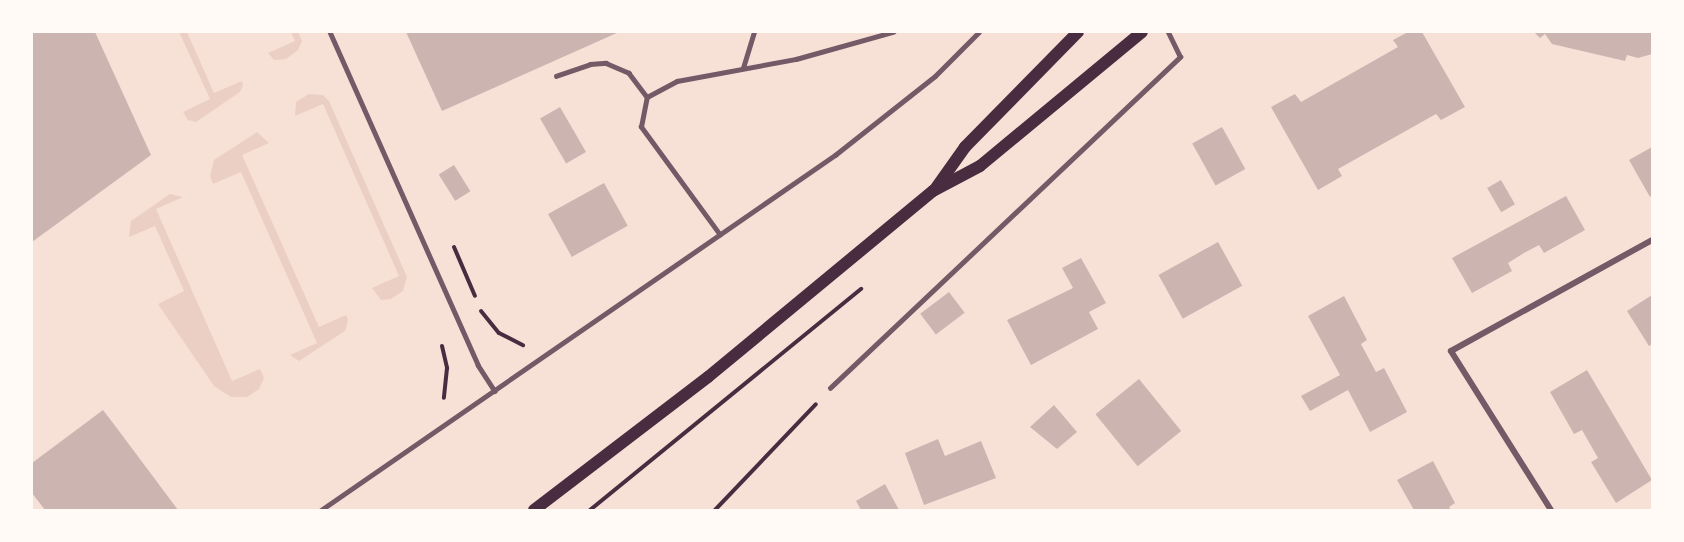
<!DOCTYPE html>
<style>
body{margin:0}
#map{position:relative;width:1684px;height:542px;overflow:hidden;background:#f7e1d7;font-family:"Nunito Sans",sans-serif}
div>[style]{position:absolute}
.green>*{inset:0;background:#ebcfc5}
.building>*{inset:0;background:#ccb4b1;transform-origin:0 0}
.path>*{height:4px;margin:-2px;padding:0 2px;transform-origin:2px;border-radius:2px;background:#4a2c40}
.service>*{height:4.5px;margin:-2.25px;padding:0 2.25px;transform-origin:2.25px;border-radius:2.25px;background:#755966}
.minor>*{height:6px;margin:-3px;padding:0 3px;transform-origin:3px;border-radius:3px;background:#755966}
.secondary>*{height:12px;margin:-6px;padding:0 6px;transform-origin:6px;border-radius:6px;background:#4a2c40}
span{translate:-50% -50%;white-space:nowrap;text-align:center;line-height:1.15;-webkit-text-stroke:6px #fffaf5;paint-order:stroke}
.frame{position:absolute;inset:0;border:33px solid #fffaf5;pointer-events:none}
</style>
<div id="map">
<div class="green">
<i style="clip-path:polygon(179px 32px,187px 32px,214px 93px,242px 81px,243px 85px,240px 92px,196px 122px,188px 120px,183px 112px,210px 99px)"></i>
<i style="clip-path:polygon(291px 32px,298px 32px,302px 41px,298px 50px,286px 59px,274px 60px,268px 53px,295px 41px)"></i>
<i style="clip-path:polygon(309px 94px,323px 95px,329px 101px,407px 277px,403px 291px,391px 299px,381px 300px,372px 288px,399px 276px,323px 104px,295px 116px,296px 102px)"></i>
<i style="clip-path:polygon(257px 132px,269px 143px,242px 155px,319px 327px,346px 315px,348px 320px,345px 331px,299px 361px,290px 355px,317px 343px,241px 172px,213px 184px,210px 176px,214px 160px)"></i>
<i style="clip-path:polygon(170px 194px,183px 197px,156px 209px,232px 381px,260px 369px,264px 378px,259px 389px,247px 397px,231px 397px,214px 386px,158px 304px,184px 291px,155px 226px,129px 237px,131px 221px)"></i>
</div>
<div class="building">
<i style="clip-path:polygon(32px 32px,95px 32px,151px 155px,32px 242px)"></i>
<i style="clip-path:polygon(406px 32px,619px 32px,442px 111px)"></i>
<i style="clip-path:polygon(1408px 32px,1422px 32px,1465px 107px,1441px 120px,1436px 114px,1338px 169px,1342px 176px,1318px 190px,1271px 107px,1295px 94px,1301px 102px,1398px 47px,1393px 40px)"></i>
<i style="clip-path:polygon(1534px 32px,1652px 32px,1652px 54px,1638px 58px,1627px 55px,1625px 61px,1552px 44px,1545px 34px,1540px 38px)"></i>
<i style="left:560px;top:107px;width:52px;height:23px;rotate:60deg"></i>
<i style="left:1222px;top:127px;width:48px;height:34px;rotate:61deg"></i>
<i style="clip-path:polygon(1652px 147px,1652px 195px,1650px 197px,1629px 160px)"></i>
<i style="left:454px;top:165px;width:31px;height:18px;rotate:58deg"></i>
<i style="left:1501px;top:180px;width:28px;height:16px;rotate:60deg"></i>
<i style="left:604px;top:183px;width:49px;height:64px;rotate:61deg"></i>
<i style="clip-path:polygon(1566px 196px,1585px 230px,1544px 253px,1539px 245px,1524px 253px,1508px 263px,1512px 271px,1472px 293px,1452px 258px)"></i>
<i style="left:1218px;top:242px;width:50px;height:68px;rotate:61deg"></i>
<i style="clip-path:polygon(1081px 258px,1106px 303px,1089px 312px,1098px 329px,1031px 365px,1007px 320px,1073px 288px,1062px 268px)"></i>
<i style="left:949px;top:292px;width:26px;height:36px;rotate:53deg"></i>
<i style="clip-path:polygon(1652px 295px,1652px 344px,1649px 346px,1627px 311px)"></i>
<i style="clip-path:polygon(1344px 296px,1367px 340px,1361px 344px,1376px 372px,1384px 368px,1407px 412px,1370px 432px,1348px 390px,1310px 411px,1301px 396px,1340px 375px,1308px 316px)"></i>
<i style="clip-path:polygon(1587px 370px,1652px 480px,1616px 503px,1591px 462px,1598px 458px,1582px 430px,1574px 434px,1550px 392px)"></i>
<i style="left:1139px;top:379px;width:67px;height:56px;rotate:51deg"></i>
<i style="clip-path:polygon(1054px 405px,1077px 432px,1057px 449px,1030px 427px)"></i>
<i style="clip-path:polygon(103px 410px,116px 427px,178px 510px,45px 510px,32px 493px,32px 463px)"></i>
<i style="clip-path:polygon(938px 439px,945px 456px,981px 441px,996px 478px,924px 505px,905px 453px)"></i>
<i style="clip-path:polygon(1433px 461px,1455px 503px,1449px 507px,1451px 510px,1414px 510px,1397px 480px)"></i>
<i style="clip-path:polygon(885px 484px,899px 510px,861px 510px,856px 501px)"></i>
</div>
<div class="path">
<i style="left:454px;top:247px;width:53px;rotate:66.8deg"></i>
<i style="left:481px;top:311px;width:28px;rotate:51deg"></i>
<i style="left:499px;top:333px;width:27px;rotate:27deg"></i>
<i style="left:442px;top:346px;width:23px;rotate:77deg"></i>
<i style="left:447px;top:368px;width:30px;rotate:96deg"></i>
<i style="left:590px;top:510px;width:350px;rotate:-39.2deg"></i>
<i style="left:715px;top:510px;width:146px;rotate:-46.4deg"></i>
</div>
<div class="service">
<i style="left:330px;top:32px;width:364px;rotate:66deg"></i>
<i style="left:478px;top:365px;width:31px;rotate:57deg"></i>
<i style="left:743px;top:68px;width:38px;rotate:-73deg"></i>
<i style="left:556px;top:76px;width:36px;rotate:-19deg"></i>
<i style="left:590px;top:64px;width:16px;rotate:-4deg"></i>
<i style="left:606px;top:63px;width:25px;rotate:23deg"></i>
<i style="left:629px;top:73px;width:30px;rotate:53deg"></i>
<i style="left:720px;top:235px;width:134px;rotate:-126.2deg"></i>
<i style="left:641px;top:127px;width:31px;rotate:-79deg"></i>
<i style="left:647px;top:97px;width:34px;rotate:-28deg"></i>
<i style="left:677px;top:81px;width:121px;rotate:-10.5deg"></i>
<i style="left:796px;top:59px;width:101px;rotate:-15.6deg"></i>
<i style="left:830px;top:388px;width:482px;rotate:-43.4deg"></i>
<i style="left:1180px;top:57px;width:28px;rotate:-116deg"></i>
<i style="left:321px;top:510px;width:625px;rotate:-34.63deg"></i>
<i style="left:835px;top:155px;width:127px;rotate:-38.3deg"></i>
<i style="left:935px;top:76px;width:62px;rotate:-45deg"></i>
</div>
<div class="minor">
<i style="left:1551px;top:510px;width:188px;rotate:-122.2deg"></i>
<i style="left:1451px;top:351px;width:230px;rotate:-28.9deg"></i>
</div>
<div class="secondary">
<i style="left:936px;top:188px;width:50px;rotate:-54.7deg"></i>
<i style="left:965px;top:147px;width:161px;rotate:-45.5deg"></i>
<i style="left:534px;top:510px;width:219px;rotate:-37.4deg"></i>
<i style="left:708px;top:377px;width:292px;rotate:-39.6deg"></i>
<i style="left:933px;top:191px;width:53px;rotate:-28deg"></i>
<i style="left:980px;top:166px;width:210px;rotate:-39.6deg"></i>
</div>
<div class="frame"></div>
</div>
